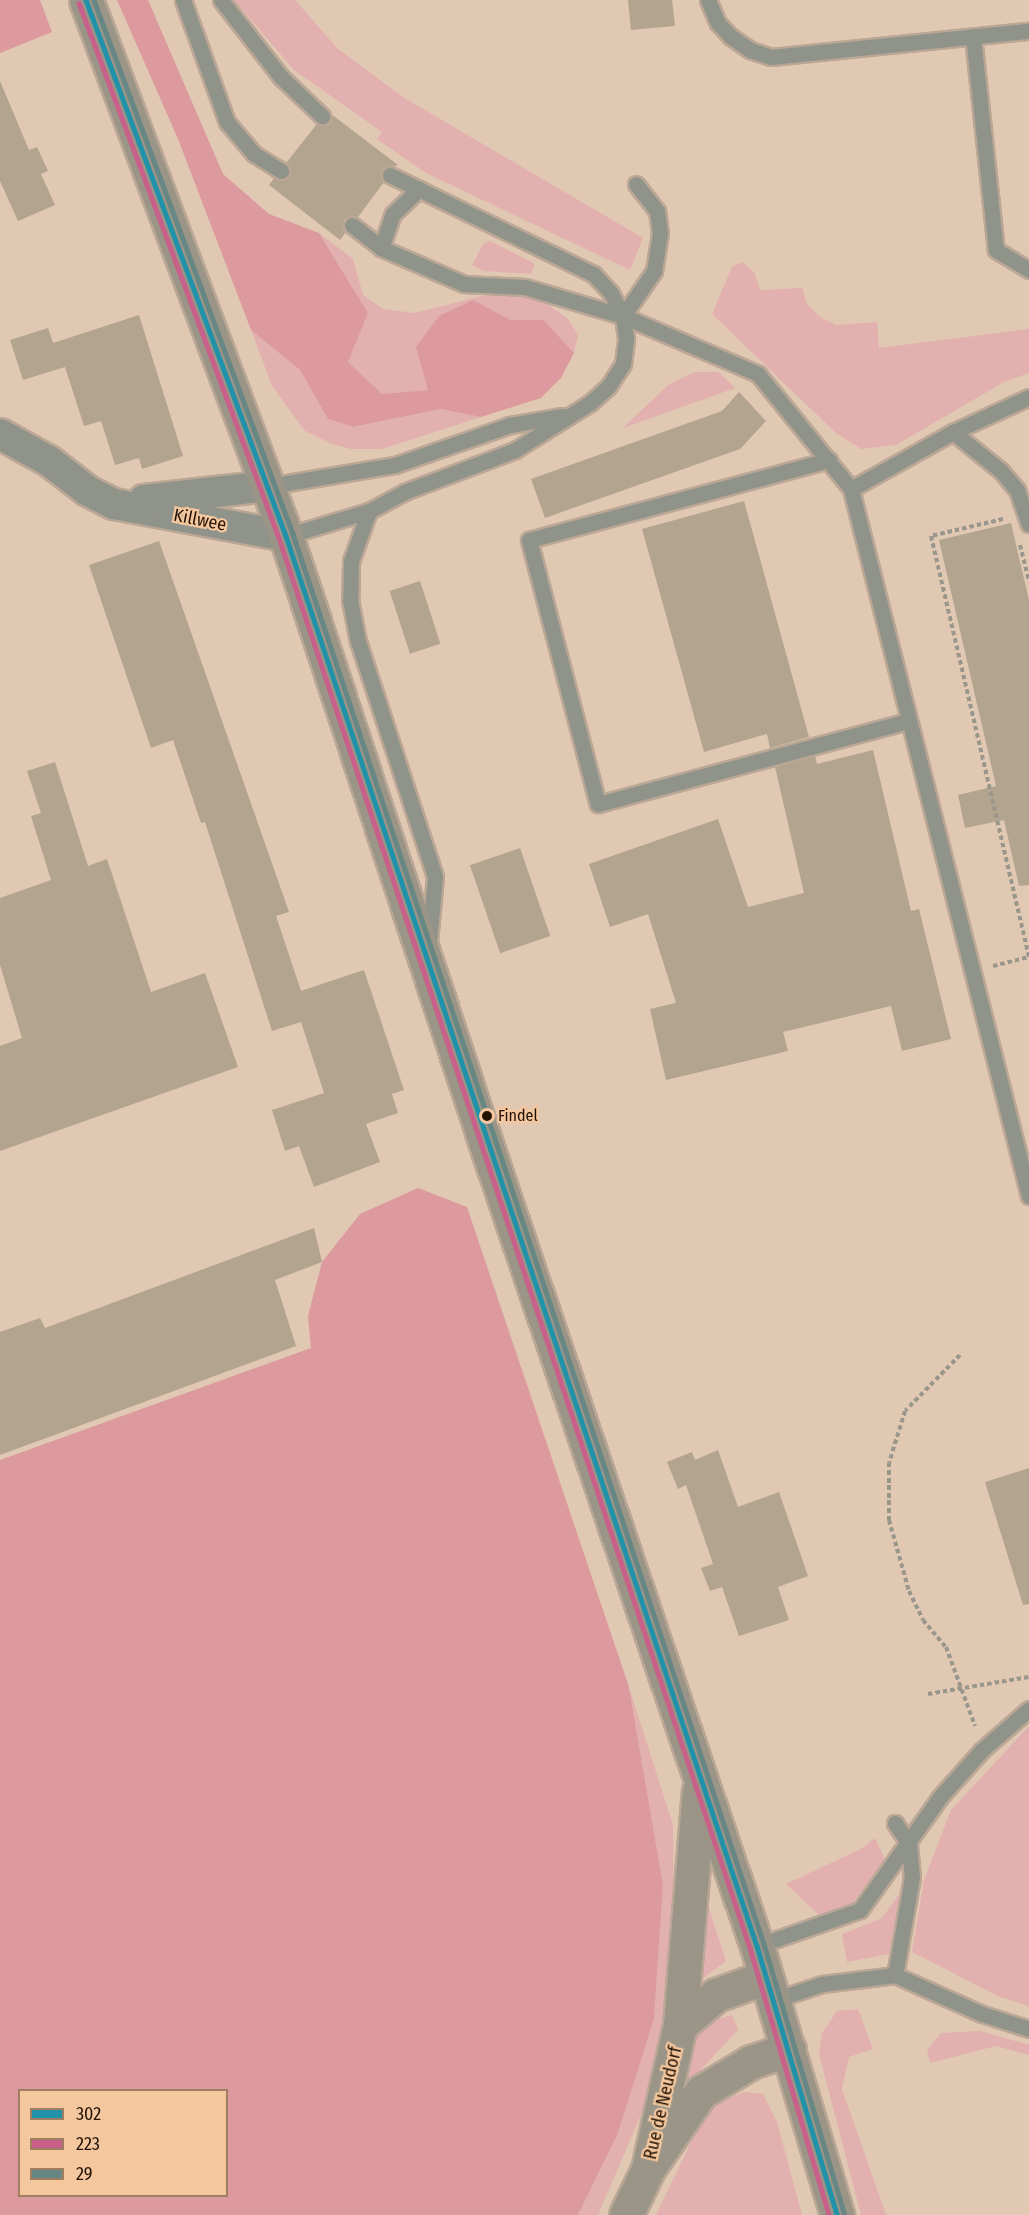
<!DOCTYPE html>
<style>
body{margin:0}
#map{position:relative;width:1029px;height:2215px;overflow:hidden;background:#e0c8b2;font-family:"Fira Sans Condensed",sans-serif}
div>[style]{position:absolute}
.green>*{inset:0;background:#e3b0b0}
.forest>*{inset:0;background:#dc9a9f}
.building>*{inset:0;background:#b3a490;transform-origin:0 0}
.path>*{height:4px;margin-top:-2px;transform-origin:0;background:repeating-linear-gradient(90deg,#99968b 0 4.5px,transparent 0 7.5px)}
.roads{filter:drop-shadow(2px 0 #bba796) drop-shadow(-2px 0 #bba796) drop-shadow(0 2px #bba796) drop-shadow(0 -2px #bba796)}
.lane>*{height:15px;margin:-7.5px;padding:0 7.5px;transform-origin:7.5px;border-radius:7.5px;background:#909389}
.street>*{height:30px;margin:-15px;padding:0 15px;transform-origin:15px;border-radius:15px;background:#909389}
.primary>*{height:33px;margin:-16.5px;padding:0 16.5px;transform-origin:16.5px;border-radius:16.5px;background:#9b9588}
.bus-1>*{height:4.5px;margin:-2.25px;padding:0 2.25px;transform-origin:2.25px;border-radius:2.25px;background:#2092aa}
.bus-2>*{height:4.5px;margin:-2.25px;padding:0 2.25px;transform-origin:2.25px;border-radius:2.25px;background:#c8608a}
.bus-3>*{height:4.5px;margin:-2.25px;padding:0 2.25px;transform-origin:2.25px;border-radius:2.25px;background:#668784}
.dots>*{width:16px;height:16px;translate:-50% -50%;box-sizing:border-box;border:3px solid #f4c79e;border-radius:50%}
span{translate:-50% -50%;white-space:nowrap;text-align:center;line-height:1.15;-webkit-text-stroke:4.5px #f4c79e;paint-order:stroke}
.bus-label{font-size:16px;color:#231304}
.left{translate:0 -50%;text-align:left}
.street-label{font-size:18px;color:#231304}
.legend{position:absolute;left:18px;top:2089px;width:210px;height:108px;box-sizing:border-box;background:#f4c79e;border:2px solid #a07f60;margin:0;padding:8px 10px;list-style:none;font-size:18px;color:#231304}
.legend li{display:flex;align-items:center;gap:12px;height:30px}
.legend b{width:30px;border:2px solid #a07f60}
</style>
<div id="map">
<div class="green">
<i style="clip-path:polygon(234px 0,295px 0,338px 49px,406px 99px,643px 238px,630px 270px,426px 173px,377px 139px,382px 132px,294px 70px)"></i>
<i style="clip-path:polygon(319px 233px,353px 259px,363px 295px,383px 309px,415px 313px,497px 292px,525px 295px,542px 300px,568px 319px,578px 335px,574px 353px,544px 320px,511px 320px,473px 300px,428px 390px,382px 394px,348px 362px,368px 313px)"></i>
<i style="clip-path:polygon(490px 241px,535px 264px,531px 274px,484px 271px,472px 265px,483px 244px)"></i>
<i style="clip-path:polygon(742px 262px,754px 272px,760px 290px,802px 288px,807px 304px,820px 317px,836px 325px,877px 322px,879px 348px,1029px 329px,1029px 373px,1004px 382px,896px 445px,861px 449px,836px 433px,712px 314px,732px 267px)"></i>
<i style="clip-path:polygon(251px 330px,300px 370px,328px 419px,353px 427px,441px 409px,481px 417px,382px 449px,351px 449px,330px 443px,305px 431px,272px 386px)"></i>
<i style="clip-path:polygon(695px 372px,719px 372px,735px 388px,623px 428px,668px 385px)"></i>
<i style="clip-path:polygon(629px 1687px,673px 1825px,674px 1966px,643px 2110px,598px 2215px,578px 2215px,618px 2133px,654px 2019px,663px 1885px)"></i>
<i style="clip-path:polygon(1029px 1726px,1029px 2006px,1000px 1997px,912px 1952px,924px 1880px,951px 1810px)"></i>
<i style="clip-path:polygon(875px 1838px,885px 1860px,849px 1907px,821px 1917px,786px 1884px,861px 1849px)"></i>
<i style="clip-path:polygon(703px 1890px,726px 1961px,701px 1980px)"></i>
<i style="clip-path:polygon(900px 1893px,889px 1954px,847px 1962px,842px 1934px,882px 1918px)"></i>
<i style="clip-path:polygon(858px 2009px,873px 2049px,849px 2057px,842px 2089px,886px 2215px,861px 2215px,819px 2054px,822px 2033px,837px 2011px)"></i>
<i style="clip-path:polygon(732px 2015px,738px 2030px,679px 2093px,693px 2038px,704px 2023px)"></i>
<i style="clip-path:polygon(980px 2031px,1029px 2045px,1029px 2055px,996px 2046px,930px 2063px,927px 2050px,941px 2033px)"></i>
<i style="clip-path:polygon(744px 2092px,763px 2094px,777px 2122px,802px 2215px,656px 2215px,708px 2107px)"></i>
</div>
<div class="forest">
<i style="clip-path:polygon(0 0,40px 0,52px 32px,0 53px)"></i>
<i style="clip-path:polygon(117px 0,148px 0,223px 174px,269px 214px,319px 233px,368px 313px,348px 362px,382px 394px,428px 390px,416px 347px,439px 316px,473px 300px,511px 320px,544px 320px,574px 353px,561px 378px,541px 398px,481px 417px,441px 409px,353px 427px,328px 419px,300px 370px,251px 330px,178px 139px)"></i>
<i style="clip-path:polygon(evenodd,418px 1188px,467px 1207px,629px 1687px,663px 1885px,654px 2019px,618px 2133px,578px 2215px,0 2215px,0 1460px,311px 1348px,308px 1316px,322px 1262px,360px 1214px,418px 1188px,20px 2090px,226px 2090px,226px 2196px,20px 2196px,20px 2090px)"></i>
</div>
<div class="building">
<i style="clip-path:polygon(628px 0,672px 0,675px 26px,631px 30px)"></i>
<i style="clip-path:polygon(0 81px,29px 150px,37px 147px,48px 171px,41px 174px,55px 205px,18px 221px,0 181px)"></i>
<i style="clip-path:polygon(331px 114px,398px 165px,382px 170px,384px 182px,358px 217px,344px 219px,346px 232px,340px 240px,269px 185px,274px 178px,281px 181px,289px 177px,286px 163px,317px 124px,329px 123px)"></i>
<i style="clip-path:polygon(139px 315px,183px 456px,142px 469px,139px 458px,115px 465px,101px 421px,84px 426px,65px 367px,23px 380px,10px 340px,48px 328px,53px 343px)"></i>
<i style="clip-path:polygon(739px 392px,766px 421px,740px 449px,545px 518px,531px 479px,722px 411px)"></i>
<i style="clip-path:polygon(744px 501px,809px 737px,770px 748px,767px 734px,704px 752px,642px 529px)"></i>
<i style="clip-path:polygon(1011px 523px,1029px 600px,1029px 885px,1019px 886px,1004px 820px,965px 828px,958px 795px,996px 786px,939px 540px)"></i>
<i style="clip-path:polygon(159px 541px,289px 912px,276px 916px,301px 991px,364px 970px,404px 1090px,392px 1094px,398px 1113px,366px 1124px,380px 1162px,314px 1187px,299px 1146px,285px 1151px,272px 1110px,324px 1093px,301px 1022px,272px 1031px,205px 822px,201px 823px,173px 740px,151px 748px,89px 565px)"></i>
<i style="left:420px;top:581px;width:66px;height:32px;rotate:72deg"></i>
<i style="clip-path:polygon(873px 750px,911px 911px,919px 909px,951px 1039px,902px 1051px,891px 1006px,783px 1032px,788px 1051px,666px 1080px,650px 1009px,676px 1003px,648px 914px,610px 927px,589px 864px,718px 819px,748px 907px,804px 893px,775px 767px,815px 756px,817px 764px)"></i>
<i style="clip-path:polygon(55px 762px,88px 866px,107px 859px,151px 992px,205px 973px,238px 1067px,0 1151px,0 1046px,22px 1038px,0 965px,0 898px,51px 880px,31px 816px,41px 813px,27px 771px)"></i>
<i style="left:520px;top:848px;width:93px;height:53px;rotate:71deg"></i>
<i style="clip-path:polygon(314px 1228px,322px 1262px,275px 1280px,296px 1346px,0 1455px,0 1332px,40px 1318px,45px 1328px)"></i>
<i style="clip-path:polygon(718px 1450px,738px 1507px,779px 1492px,808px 1576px,778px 1587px,789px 1620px,739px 1636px,722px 1587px,710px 1591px,701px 1568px,713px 1564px,686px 1485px,678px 1489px,667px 1462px,692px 1452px,695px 1460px)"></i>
<i style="clip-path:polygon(1029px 1468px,1029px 1604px,1023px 1605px,985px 1482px)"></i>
</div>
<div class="path">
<i style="left:1003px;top:519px;width:74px;rotate:166.7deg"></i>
<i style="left:931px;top:536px;width:432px;rotate:76.9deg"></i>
<i style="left:1020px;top:545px;width:38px;rotate:76deg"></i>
<i style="left:993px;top:966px;width:37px;rotate:-14deg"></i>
<i style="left:960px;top:1355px;width:78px;rotate:134.5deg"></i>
<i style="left:905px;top:1411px;width:54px;rotate:107.1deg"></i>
<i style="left:889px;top:1463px;width:57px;rotate:90deg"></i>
<i style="left:889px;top:1520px;width:74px;rotate:74.3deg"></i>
<i style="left:909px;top:1591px;width:32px;rotate:64deg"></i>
<i style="left:923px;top:1620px;width:35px;rotate:50deg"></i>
<i style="left:946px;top:1647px;width:84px;rotate:69.8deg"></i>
<i style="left:928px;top:1694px;width:102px;rotate:-9.6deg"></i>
</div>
<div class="roads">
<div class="lane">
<i style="left:183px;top:0;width:130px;rotate:70.2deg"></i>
<i style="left:227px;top:122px;width:42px;rotate:49.8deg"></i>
<i style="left:254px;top:154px;width:32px;rotate:32deg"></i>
<i style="left:221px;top:0;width:98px;rotate:52.1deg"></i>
<i style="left:281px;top:77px;width:57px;rotate:43.6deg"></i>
<i style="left:708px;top:0;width:25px;rotate:67deg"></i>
<i style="left:718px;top:23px;width:18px;rotate:47deg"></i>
<i style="left:730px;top:36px;width:24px;rotate:35deg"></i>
<i style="left:750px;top:50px;width:22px;rotate:18deg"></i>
<i style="left:771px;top:57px;width:259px;rotate:-5.8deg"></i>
<i style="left:973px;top:36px;width:215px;rotate:83.9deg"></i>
<i style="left:996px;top:250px;width:39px;rotate:31deg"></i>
<i style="left:352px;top:225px;width:37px;rotate:38deg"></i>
<i style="left:381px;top:248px;width:90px;rotate:23.4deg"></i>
<i style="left:464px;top:284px;width:61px;rotate:2.8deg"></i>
<i style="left:525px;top:287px;width:102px;rotate:16.5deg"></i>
<i style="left:623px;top:316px;width:147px;rotate:23.2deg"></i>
<i style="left:758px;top:374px;width:148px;rotate:51deg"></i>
<i style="left:851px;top:489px;width:729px;rotate:75.87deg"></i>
<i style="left:381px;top:248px;width:36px;rotate:-71deg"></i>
<i style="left:393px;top:214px;width:36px;rotate:-44deg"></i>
<i style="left:623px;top:316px;width:55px;rotate:-55.4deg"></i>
<i style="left:654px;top:271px;width:37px;rotate:-81deg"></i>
<i style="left:660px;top:234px;width:23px;rotate:-97deg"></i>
<i style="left:657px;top:211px;width:34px;rotate:-128deg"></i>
<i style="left:953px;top:432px;width:62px;rotate:39.1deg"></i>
<i style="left:1001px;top:471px;width:25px;rotate:50deg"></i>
<i style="left:1017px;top:490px;width:36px;rotate:71deg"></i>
<i style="left:829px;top:460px;width:310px;rotate:165.1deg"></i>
<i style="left:529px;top:540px;width:273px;rotate:75.4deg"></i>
<i style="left:598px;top:804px;width:321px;rotate:-15deg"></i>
<i style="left:269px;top:486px;width:128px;rotate:-9.5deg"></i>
<i style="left:395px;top:465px;width:122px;rotate:-19.2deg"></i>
<i style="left:510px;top:425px;width:53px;rotate:-9.8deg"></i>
<i style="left:851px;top:489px;width:117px;rotate:-29.2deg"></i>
<i style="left:953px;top:432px;width:84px;rotate:-24.7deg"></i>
<i style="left:369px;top:511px;width:53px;rotate:109.8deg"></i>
<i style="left:351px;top:561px;width:39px;rotate:91deg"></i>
<i style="left:350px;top:600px;width:42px;rotate:79deg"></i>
<i style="left:358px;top:641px;width:248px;rotate:71.9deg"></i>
<i style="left:435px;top:877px;width:65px;rotate:95.3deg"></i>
<i style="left:286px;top:536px;width:87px;rotate:-16.8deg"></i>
<i style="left:369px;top:511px;width:40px;rotate:-28deg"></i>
<i style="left:404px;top:492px;width:119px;rotate:-20.7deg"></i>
<i style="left:515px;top:450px;width:89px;rotate:-32.1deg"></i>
<i style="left:590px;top:403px;width:24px;rotate:-42deg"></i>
<i style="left:608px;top:387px;width:27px;rotate:-57deg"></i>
<i style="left:623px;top:364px;width:26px;rotate:-83deg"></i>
<i style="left:626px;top:338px;width:22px;rotate:-98deg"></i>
<i style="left:623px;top:316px;width:26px;rotate:-118deg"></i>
<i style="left:611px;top:293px;width:26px;rotate:-133deg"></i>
<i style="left:593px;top:274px;width:226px;rotate:-154deg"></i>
<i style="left:895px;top:1823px;width:25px;rotate:56deg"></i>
<i style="left:909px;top:1844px;width:33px;rotate:85deg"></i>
<i style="left:912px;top:1877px;width:99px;rotate:99.8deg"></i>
<i style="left:757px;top:1946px;width:109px;rotate:-19.3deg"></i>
<i style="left:860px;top:1910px;width:138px;rotate:-54.7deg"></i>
<i style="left:940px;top:1797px;width:63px;rotate:-48.2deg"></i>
<i style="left:982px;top:1750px;width:62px;rotate:-41.1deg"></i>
<i style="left:774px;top:2000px;width:51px;rotate:-18.4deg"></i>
<i style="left:822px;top:1984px;width:74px;rotate:-7deg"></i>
<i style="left:895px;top:1975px;width:95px;rotate:24.1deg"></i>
<i style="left:982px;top:2014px;width:49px;rotate:17.7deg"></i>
</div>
<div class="street">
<i style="left:0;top:434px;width:56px;rotate:28.9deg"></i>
<i style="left:49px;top:461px;width:49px;rotate:37.6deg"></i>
<i style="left:88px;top:491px;width:29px;rotate:27deg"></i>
<i style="left:114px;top:504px;width:175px;rotate:10.5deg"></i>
<i style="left:144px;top:500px;width:126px;rotate:-6.4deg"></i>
</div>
<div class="primary">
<i style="left:86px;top:0;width:572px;rotate:69.54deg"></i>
<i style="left:286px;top:536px;width:653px;rotate:71.79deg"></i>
<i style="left:490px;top:1156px;width:834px;rotate:71.33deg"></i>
<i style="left:757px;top:1946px;width:281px;rotate:73.4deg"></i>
<i style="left:680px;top:2025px;width:47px;rotate:-39.8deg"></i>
<i style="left:716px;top:1995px;width:53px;rotate:-19.8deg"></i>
<i style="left:648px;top:2169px;width:148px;rotate:-77.5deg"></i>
<i style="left:680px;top:2025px;width:235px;rotate:-85.4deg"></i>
<i style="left:626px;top:2215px;width:51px;rotate:-64.4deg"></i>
<i style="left:648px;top:2169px;width:93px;rotate:-55.5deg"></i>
<i style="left:701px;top:2092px;width:58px;rotate:-31deg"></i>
<i style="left:751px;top:2062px;width:40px;rotate:-18.9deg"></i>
</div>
</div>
<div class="bus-1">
<i style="left:86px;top:0;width:572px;rotate:69.54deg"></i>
<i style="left:286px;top:536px;width:1487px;rotate:71.53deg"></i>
<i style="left:757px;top:1946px;width:281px;rotate:73.4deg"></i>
</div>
<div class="bus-2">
<i style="left:79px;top:3px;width:571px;rotate:69.5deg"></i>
<i style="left:279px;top:538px;width:1487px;rotate:71.53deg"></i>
<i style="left:750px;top:1948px;width:278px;rotate:73.5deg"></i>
</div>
<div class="bus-3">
<i style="left:94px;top:0;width:570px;rotate:69.56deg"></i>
<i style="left:293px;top:534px;width:1487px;rotate:71.53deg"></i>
<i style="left:764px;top:1944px;width:281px;rotate:73.4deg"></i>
</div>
<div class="dots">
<i style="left:487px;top:1116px;background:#231304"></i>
</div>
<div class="bus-label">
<span class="left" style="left:498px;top:1116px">Findel</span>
</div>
<div class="street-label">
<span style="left:200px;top:520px;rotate:11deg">Killwee</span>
<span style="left:663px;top:2103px;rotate:-77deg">Rue de Neudorf</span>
</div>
<ul class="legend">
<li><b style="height:8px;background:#2092aa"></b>302</li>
<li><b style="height:8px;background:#c8608a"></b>223</li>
<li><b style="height:8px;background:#668784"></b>29</li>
</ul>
</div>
